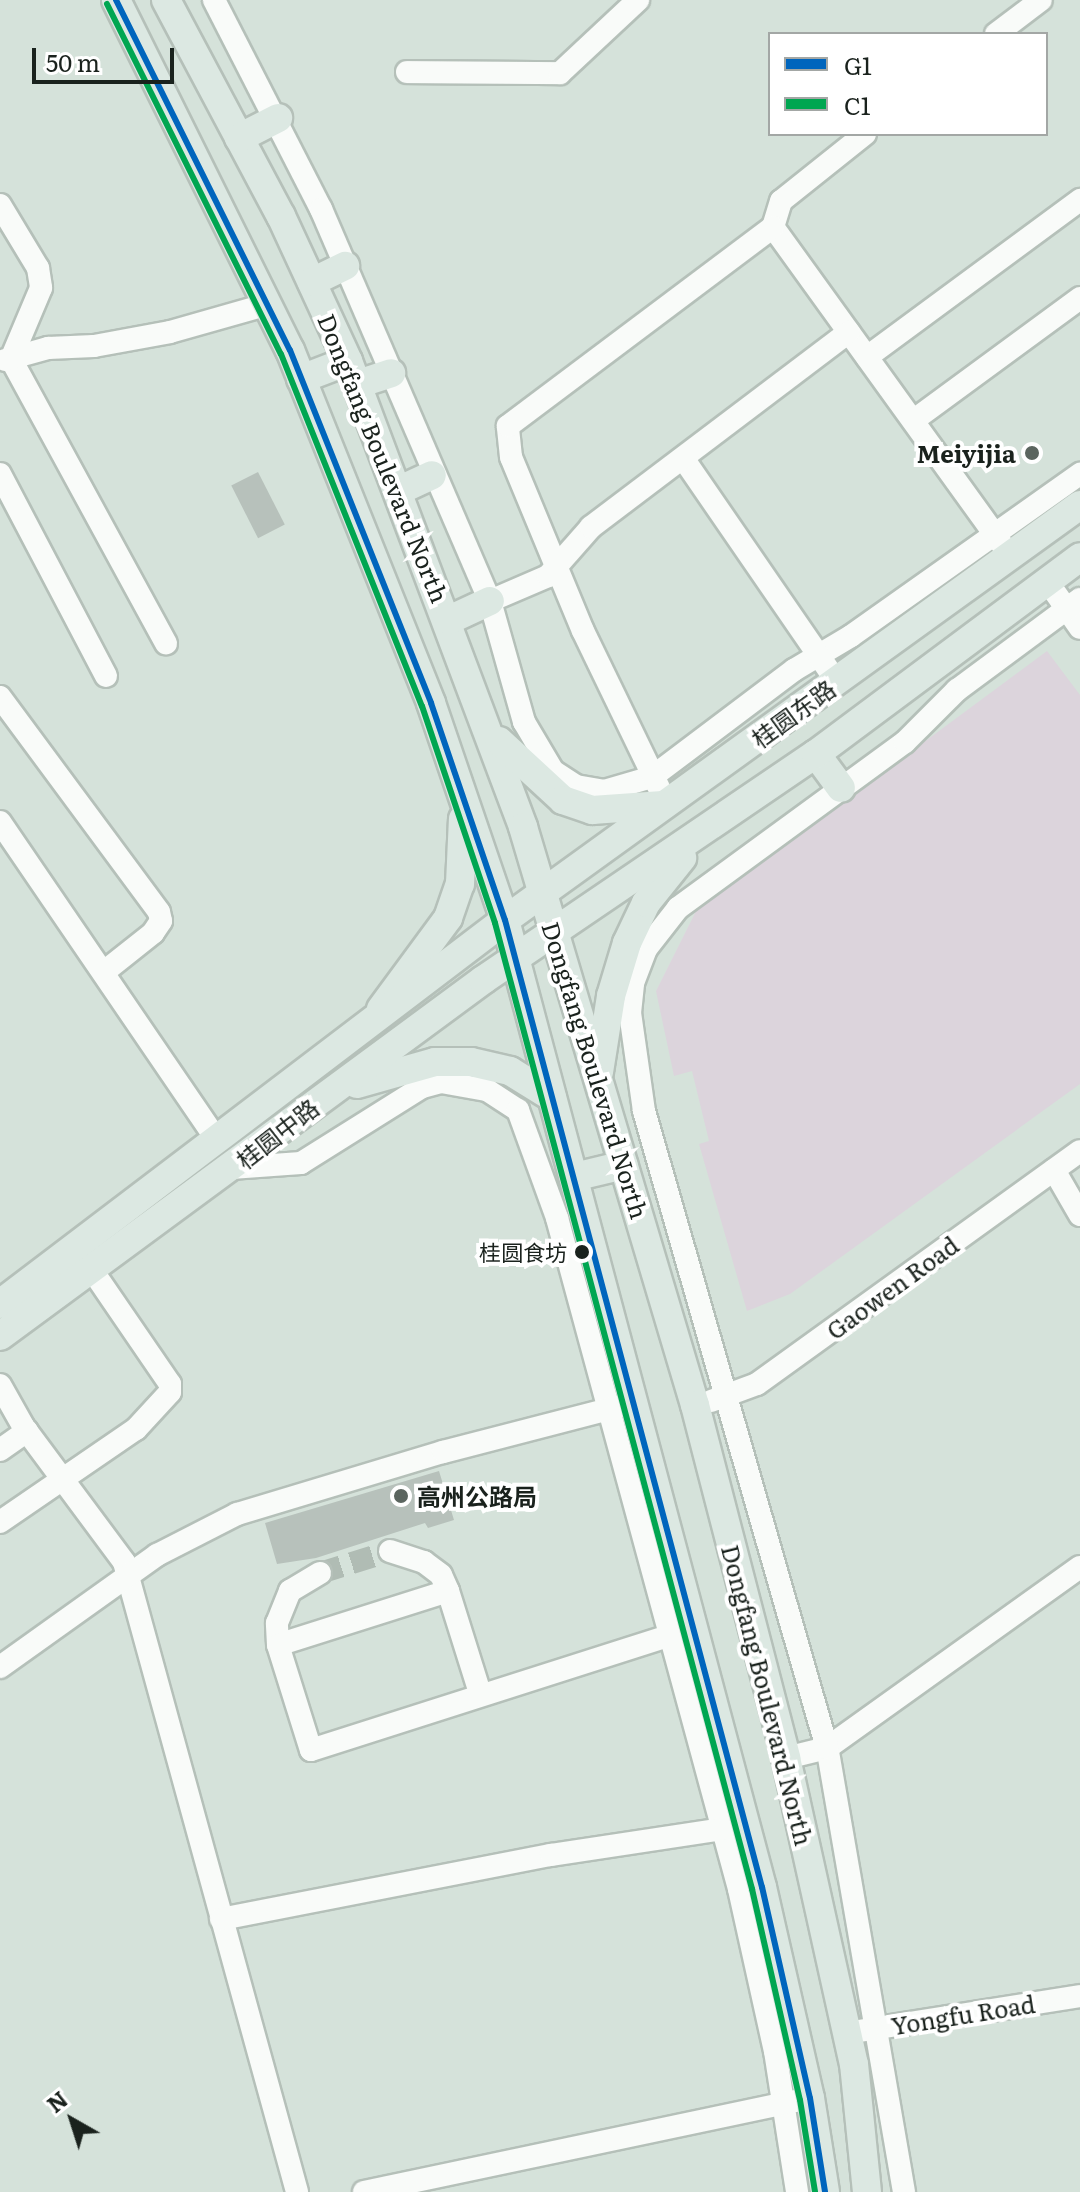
<!DOCTYPE html>
<meta charset="utf-8">
<style>
body{margin:0}
#map{position:relative;width:1080px;height:2192px;overflow:hidden;background:#d5e2da;font-family:Literata,"Noto Sans SC",serif}
div>[style]{position:absolute}
.green>*{inset:0;background:#dcd4dc}
.building>*{inset:0;background:#b7c1bb;transform-origin:0 0}
.minor-tunnel>*{height:22px;margin-top:-11px;transform-origin:0;background:repeating-linear-gradient(90deg,#b0bcb4 0 22px,transparent 0 33px)}
.roads{filter:drop-shadow(2px 0 #b5c0b9) drop-shadow(-2px 0 #b5c0b9) drop-shadow(0 2px #b5c0b9) drop-shadow(0 -2px #b5c0b9)}
.minor>*{height:22px;margin:-11px;padding:0 11px;transform-origin:11px;border-radius:11px;background:#f9fbf9}
.major>*{height:28px;margin:-14px;padding:0 14px;transform-origin:14px;border-radius:14px;background:#dce8e2}
.bus-1>*{height:6px;margin:-3px;padding:0 3px;transform-origin:3px;border-radius:3px;background:#0065bd}
.bus-2>*{height:6px;margin:-3px;padding:0 3px;transform-origin:3px;border-radius:3px;background:#00a651}
.dots>*{width:22px;height:22px;translate:-50% -50%;box-sizing:border-box;border:4px solid #fff;border-radius:50%}
span{translate:-50% -50%;white-space:nowrap;text-align:center;line-height:1.15;-webkit-text-stroke:8px #fff;paint-order:stroke}
.bus-label{font-size:22px;color:#1a221d}
.right{translate:-100% -50%;text-align:right}
.poi-label{font-size:24px;color:#1a221d;font-weight:700}
.left{translate:0 -50%;text-align:left}
.street-label{font-size:24px;color:#1a221d}
.legend{position:absolute;left:768px;top:32px;width:280px;height:104px;box-sizing:border-box;background:#fff;border:2px solid #a3a7a5;margin:0;padding:10px 14px;list-style:none;font-size:24px;color:#1a221d}
.legend li{display:flex;align-items:center;gap:16px;height:40px}
.legend b{width:40px;border:2px solid #a3a7a5}
.north{position:absolute;left:32px;top:2080px;width:80px;height:80px;-webkit-text-stroke:6px #fff;paint-order:stroke;rotate:321deg;font-size:22px;font-weight:700;line-height:32px;text-align:center;color:#1a221d}
.north::after{content:'';display:block;margin:auto;width:28px;height:36px;background:#1a221d;clip-path:polygon(50% 0,100% 100%,50% 72%,0 100%)}
.scale{position:absolute;left:32px;top:48px;width:142px;height:36px;box-sizing:border-box;border:4px solid #1a221d;border-top:0;padding-left:10px;font-size:24px;line-height:28px;white-space:nowrap;color:#1a221d;-webkit-text-stroke:6px #fff;paint-order:stroke}
</style>
<div id="map">
<div class="green">
<i style="clip-path:polygon(1047px 651px,1080px 695px,1080px 1084px,790px 1294px,747px 1311px,699px 1144px,709px 1141px,692px 1071px,674px 1076px,656px 991px,696px 911px)"></i>
</div>
<div class="building">
<i style="left:258px;top:472px;width:59px;height:30px;rotate:63deg"></i>
<i style="clip-path:polygon(439px 1471px,454px 1520px,428px 1528px,425px 1523px,316px 1558px,277px 1564px,265px 1523px)"></i>
</div>
<div class="minor-tunnel">
<i style="left:320px;top:1573px;width:73px;rotate:-17.4deg"></i>
</div>
<div class="roads">
<div class="minor">
<i style="left:214px;top:0;width:235px;rotate:62.9deg"></i>
<i style="left:321px;top:209px;width:427px;rotate:66.7deg"></i>
<i style="left:490px;top:601px;width:126px;rotate:74.3deg"></i>
<i style="left:524px;top:722px;width:57px;rotate:59.4deg"></i>
<i style="left:553px;top:771px;width:27px;rotate:33deg"></i>
<i style="left:576px;top:786px;width:28px;rotate:10deg"></i>
<i style="left:604px;top:791px;width:50px;rotate:-16.3deg"></i>
<i style="left:652px;top:777px;width:178px;rotate:-37deg"></i>
<i style="left:794px;top:670px;width:66px;rotate:-30.8deg"></i>
<i style="left:851px;top:636px;width:281px;rotate:-35.3deg"></i>
<i style="left:996px;top:34px;width:56px;rotate:-37.1deg"></i>
<i style="left:407px;top:72px;width:153px;rotate:0.4deg"></i>
<i style="left:560px;top:73px;width:107px;rotate:-43.1deg"></i>
<i style="left:865px;top:134px;width:107px;rotate:141.4deg"></i>
<i style="left:781px;top:201px;width:27px;rotate:107deg"></i>
<i style="left:773px;top:227px;width:391px;rotate:54.2deg"></i>
<i style="left:0;top:205px;width:74px;rotate:58.9deg"></i>
<i style="left:38px;top:268px;width:20px;rotate:81deg"></i>
<i style="left:41px;top:288px;width:77px;rotate:112.9deg"></i>
<i style="left:11px;top:359px;width:324px;rotate:61.4deg"></i>
<i style="left:867px;top:357px;width:265px;rotate:-36.4deg"></i>
<i style="left:5px;top:360px;width:45px;rotate:-15.6deg"></i>
<i style="left:48px;top:348px;width:46px;rotate:-2.5deg"></i>
<i style="left:94px;top:346px;width:77px;rotate:-10.4deg"></i>
<i style="left:170px;top:332px;width:103px;rotate:-15.8deg"></i>
<i style="left:914px;top:420px;width:206px;rotate:-36.3deg"></i>
<i style="left:683px;top:458px;width:272px;rotate:55.5deg"></i>
<i style="left:0;top:474px;width:228px;rotate:62.3deg"></i>
<i style="left:1047px;top:581px;width:57px;rotate:54.9deg"></i>
<i style="left:490px;top:601px;width:63px;rotate:-23.3deg"></i>
<i style="left:548px;top:576px;width:65px;rotate:-48.7deg"></i>
<i style="left:591px;top:527px;width:323px;rotate:-37.1deg"></i>
<i style="left:0;top:697px;width:267px;rotate:53.5deg"></i>
<i style="left:159px;top:912px;width:9px;rotate:77deg"></i>
<i style="left:161px;top:921px;width:14px;rotate:124deg"></i>
<i style="left:153px;top:933px;width:63px;rotate:141.5deg"></i>
<i style="left:659px;top:788px;width:174px;rotate:-115.8deg"></i>
<i style="left:583px;top:631px;width:188px;rotate:-112.5deg"></i>
<i style="left:511px;top:457px;width:31px;rotate:-96deg"></i>
<i style="left:508px;top:426px;width:331px;rotate:-36.9deg"></i>
<i style="left:0;top:822px;width:385px;rotate:55.7deg"></i>
<i style="left:231px;top:1168px;width:70px;rotate:-4.1deg"></i>
<i style="left:301px;top:1163px;width:143px;rotate:-32.1deg"></i>
<i style="left:422px;top:1087px;width:20px;rotate:-15deg"></i>
<i style="left:441px;top:1082px;width:47px;rotate:9.9deg"></i>
<i style="left:487px;top:1090px;width:37px;rotate:33deg"></i>
<i style="left:518px;top:1110px;width:115px;rotate:70.1deg"></i>
<i style="left:557px;top:1218px;width:695px;rotate:74.82deg"></i>
<i style="left:739px;top:1889px;width:166px;rotate:77.5deg"></i>
<i style="left:775px;top:2051px;width:143px;rotate:81.1deg"></i>
<i style="left:1054px;top:1170px;width:52px;rotate:60deg"></i>
<i style="left:0;top:1385px;width:47px;rotate:60.7deg"></i>
<i style="left:23px;top:1426px;width:169px;rotate:53.4deg"></i>
<i style="left:124px;top:1562px;width:653px;rotate:74.64deg"></i>
<i style="left:711px;top:1401px;width:49px;rotate:-20.3deg"></i>
<i style="left:757px;top:1384px;width:398px;rotate:-35.8deg"></i>
<i style="left:0;top:1450px;width:33px;rotate:-35deg"></i>
<i style="left:0;top:1522px;width:165px;rotate:-34.4deg"></i>
<i style="left:136px;top:1429px;width:50px;rotate:-47.4deg"></i>
<i style="left:170px;top:1392px;width:8px;rotate:-90deg"></i>
<i style="left:170px;top:1384px;width:138px;rotate:-124.4deg"></i>
<i style="left:390px;top:1551px;width:36px;rotate:18deg"></i>
<i style="left:424px;top:1562px;width:21px;rotate:37deg"></i>
<i style="left:441px;top:1575px;width:17px;rotate:66deg"></i>
<i style="left:278px;top:1645px;width:22px;rotate:-93deg"></i>
<i style="left:277px;top:1623px;width:35px;rotate:-68deg"></i>
<i style="left:290px;top:1591px;width:35px;rotate:-31deg"></i>
<i style="left:0;top:1667px;width:193px;rotate:-35.5deg"></i>
<i style="left:157px;top:1555px;width:90px;rotate:-27.1deg"></i>
<i style="left:237px;top:1514px;width:215px;rotate:-16.8deg"></i>
<i style="left:443px;top:1452px;width:184px;rotate:-14.5deg"></i>
<i style="left:480px;top:1693px;width:107px;rotate:-107.4deg"></i>
<i style="left:448px;top:1591px;width:178px;rotate:162.4deg"></i>
<i style="left:278px;top:1645px;width:110px;rotate:72.6deg"></i>
<i style="left:311px;top:1750px;width:391px;rotate:-17.7deg"></i>
<i style="left:786px;top:1758px;width:42px;rotate:-13.7deg"></i>
<i style="left:827px;top:1748px;width:311px;rotate:-35.6deg"></i>
<i style="left:221px;top:1919px;width:336px;rotate:-11deg"></i>
<i style="left:551px;top:1855px;width:187px;rotate:-8.6deg"></i>
<i style="left:847px;top:2033px;width:236px;rotate:-9deg"></i>
<i style="left:364px;top:2192px;width:442px;rotate:-11.9deg"></i>
<i style="left:904px;top:2192px;width:451px;rotate:-99.8deg"></i>
<i style="left:827px;top:1748px;width:663px;rotate:-106.03deg"></i>
<i style="left:644px;top:1111px;width:99px;rotate:-98.1deg"></i>
<i style="left:630px;top:1013px;width:30px;rotate:-84deg"></i>
<i style="left:633px;top:983px;width:36px;rotate:-69deg"></i>
<i style="left:646px;top:949px;width:52px;rotate:-52deg"></i>
<i style="left:678px;top:908px;width:281px;rotate:-36.2deg"></i>
<i style="left:905px;top:742px;width:74px;rotate:-45deg"></i>
<i style="left:957px;top:690px;width:153px;rotate:-36.5deg"></i>
</div>
<div class="major">
<i style="left:116px;top:0;width:391px;rotate:63.6deg"></i>
<i style="left:290px;top:350px;width:380px;rotate:68.2deg"></i>
<i style="left:431px;top:703px;width:229px;rotate:71.2deg"></i>
<i style="left:505px;top:920px;width:1001px;rotate:75.12deg"></i>
<i style="left:762px;top:1887px;width:216px;rotate:77.2deg"></i>
<i style="left:810px;top:2098px;width:95px;rotate:80.9deg"></i>
<i style="left:166px;top:0;width:245px;rotate:62deg"></i>
<i style="left:281px;top:216px;width:160px;rotate:65.2deg"></i>
<i style="left:348px;top:361px;width:498px;rotate:69.4deg"></i>
<i style="left:523px;top:827px;width:603px;rotate:73.43deg"></i>
<i style="left:695px;top:1405px;width:365px;rotate:75.5deg"></i>
<i style="left:786px;top:1758px;width:313px;rotate:77.5deg"></i>
<i style="left:854px;top:2064px;width:129px;rotate:84.2deg"></i>
<i style="left:239px;top:138px;width:44px;rotate:-27.1deg"></i>
<i style="left:312px;top:282px;width:37px;rotate:-26deg"></i>
<i style="left:301px;top:379px;width:50px;rotate:-21deg"></i>
<i style="left:358px;top:384px;width:35px;rotate:-18deg"></i>
<i style="left:400px;top:490px;width:35px;rotate:-25deg"></i>
<i style="left:449px;top:620px;width:45px;rotate:-24.9deg"></i>
<i style="left:499px;top:741px;width:87px;rotate:42.7deg"></i>
<i style="left:563px;top:800px;width:31px;rotate:19deg"></i>
<i style="left:592px;top:810px;width:71px;rotate:-4deg"></i>
<i style="left:816px;top:754px;width:42px;rotate:53.7deg"></i>
<i style="left:381px;top:1009px;width:113px;rotate:-53.6deg"></i>
<i style="left:448px;top:918px;width:36px;rotate:-71deg"></i>
<i style="left:460px;top:884px;width:65px;rotate:-87.4deg"></i>
<i style="left:599px;top:1072px;width:77px;rotate:-81deg"></i>
<i style="left:611px;top:996px;width:55px;rotate:-73.2deg"></i>
<i style="left:627px;top:943px;width:44px;rotate:-64.6deg"></i>
<i style="left:646px;top:903px;width:58px;rotate:-51.3deg"></i>
<i style="left:357px;top:1084px;width:81px;rotate:-15.8deg"></i>
<i style="left:435px;top:1062px;width:36px"></i>
<i style="left:471px;top:1062px;width:40px;rotate:13deg"></i>
<i style="left:510px;top:1071px;width:49px;rotate:31.8deg"></i>
<i style="left:574px;top:1177px;width:51px;rotate:-13.5deg"></i>
<i style="left:0;top:1304px;width:634px;rotate:-37.25deg"></i>
<i style="left:505px;top:920px;width:709px;rotate:-35.82deg"></i>
<i style="left:0;top:1336px;width:600px;rotate:-36.39deg"></i>
<i style="left:483px;top:980px;width:402px;rotate:-34.2deg"></i>
<i style="left:816px;top:754px;width:329px;rotate:-36.7deg"></i>
</div>
</div>
<div class="bus-1">
<i style="left:116px;top:0;width:391px;rotate:63.6deg"></i>
<i style="left:290px;top:350px;width:380px;rotate:68.2deg"></i>
<i style="left:431px;top:703px;width:229px;rotate:71.2deg"></i>
<i style="left:505px;top:920px;width:1001px;rotate:75.12deg"></i>
<i style="left:762px;top:1887px;width:216px;rotate:77.2deg"></i>
<i style="left:810px;top:2098px;width:95px;rotate:80.9deg"></i>
</div>
<div class="bus-2">
<i style="left:107px;top:4px;width:391px;rotate:63.6deg"></i>
<i style="left:281px;top:354px;width:379px;rotate:68.2deg"></i>
<i style="left:422px;top:706px;width:229px;rotate:71.4deg"></i>
<i style="left:495px;top:923px;width:1000px;rotate:75.1deg"></i>
<i style="left:752px;top:1889px;width:216px;rotate:77.2deg"></i>
<i style="left:800px;top:2100px;width:93px;rotate:80.7deg"></i>
</div>
<div class="dots">
<i style="left:1032px;top:453px;background:#5b655f"></i>
<i style="left:582px;top:1252px;background:#1a221d"></i>
<i style="left:401px;top:1496px;background:#5b655f"></i>
</div>
<div class="bus-label">
<span class="right" style="left:567px;top:1252px">桂圆食坊</span>
</div>
<div class="poi-label">
<span class="right" style="left:1016px;top:453px">Meiyijia</span>
<span class="left" style="left:417px;top:1496px">高州公路局</span>
</div>
<div class="street-label">
<span style="left:384px;top:458px;rotate:68deg">Dongfang Boulevard North</span>
<span style="left:793px;top:713px;rotate:-36deg">桂圆东路</span>
<span style="left:596px;top:1070px;rotate:73deg">Dongfang Boulevard North</span>
<span style="left:277px;top:1133px;rotate:-38deg">桂圆中路</span>
<span style="left:892px;top:1287px;rotate:-36deg">Gaowen Road</span>
<span style="left:768px;top:1695px;rotate:76deg">Dongfang Boulevard North</span>
<span style="left:963px;top:2014px;rotate:-9deg">Yongfu Road</span>
</div>
<ul class="legend">
<li><b style="height:10px;background:#0065bd"></b>G1</li>
<li><b style="height:10px;background:#00a651"></b>C1</li>
</ul>
<div class="north">N</div>
<div class="scale">50 m</div>
</div>
